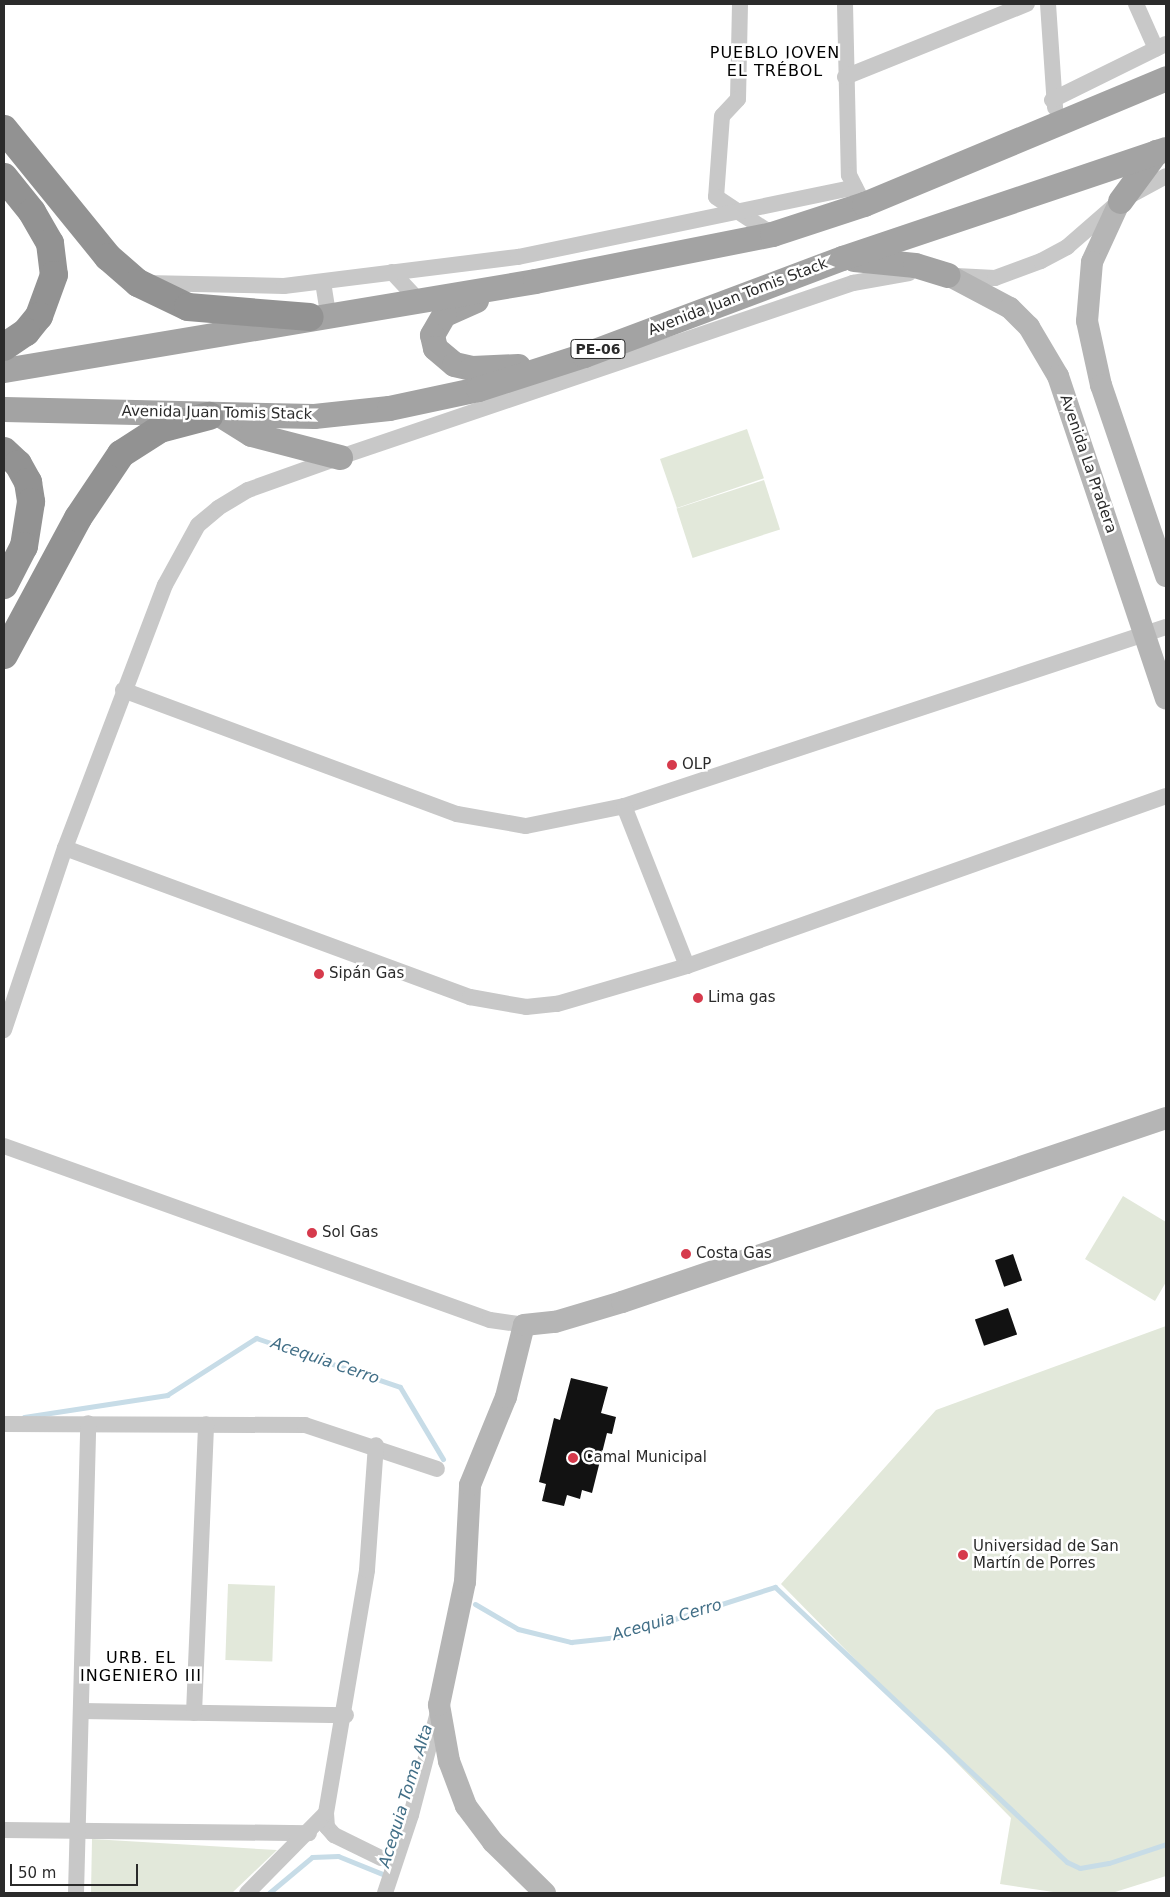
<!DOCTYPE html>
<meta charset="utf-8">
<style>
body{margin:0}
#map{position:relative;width:1170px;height:1897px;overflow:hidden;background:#fff;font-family:"DejaVu Sans",sans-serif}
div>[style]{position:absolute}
.green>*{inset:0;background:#e2e8da;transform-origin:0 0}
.stream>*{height:5px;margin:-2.5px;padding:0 2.5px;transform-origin:2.5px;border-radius:2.5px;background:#c7dce7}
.building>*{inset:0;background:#121212;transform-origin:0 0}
.street>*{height:16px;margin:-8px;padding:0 8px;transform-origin:8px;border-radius:8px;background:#c8c8c8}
.secondary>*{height:22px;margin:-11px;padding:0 11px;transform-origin:11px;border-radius:11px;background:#b5b5b5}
.primary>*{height:25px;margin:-12.5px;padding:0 12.5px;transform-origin:12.5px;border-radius:12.5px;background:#a3a3a3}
.highway>*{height:28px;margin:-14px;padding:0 14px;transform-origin:14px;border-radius:14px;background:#929292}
.dots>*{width:14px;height:14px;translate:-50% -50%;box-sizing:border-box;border:2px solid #fff;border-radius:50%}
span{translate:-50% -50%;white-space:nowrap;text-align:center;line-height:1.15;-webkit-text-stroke:5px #fff;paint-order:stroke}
.shield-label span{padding:1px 4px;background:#fff;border:1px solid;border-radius:4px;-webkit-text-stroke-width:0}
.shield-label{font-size:14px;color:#2b2b2b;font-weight:700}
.street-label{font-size:15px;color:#2b2b2b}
.poi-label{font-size:15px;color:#2b2b2b}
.left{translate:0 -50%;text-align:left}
.neighbourhood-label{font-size:16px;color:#000;letter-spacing:1px}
.water-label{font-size:16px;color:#416e86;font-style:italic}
.frame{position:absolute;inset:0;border:5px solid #2b2b2b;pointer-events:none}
.scale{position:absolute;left:10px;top:1864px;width:128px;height:22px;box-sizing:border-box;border:2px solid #2b2b2b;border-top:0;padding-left:6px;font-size:15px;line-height:18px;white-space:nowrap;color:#2b2b2b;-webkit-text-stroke:4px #fff;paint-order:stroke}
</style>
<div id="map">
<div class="green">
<i style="left:747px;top:429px;width:52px;height:92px;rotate:71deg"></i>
<i style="left:764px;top:480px;width:52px;height:92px;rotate:72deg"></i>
<i style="clip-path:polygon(1123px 1196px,1166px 1222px,1166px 1282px,1155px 1301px,1085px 1259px)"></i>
<i style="clip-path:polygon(1166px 1326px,1166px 1876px,1112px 1893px,1060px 1893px,1000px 1884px,1011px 1818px,781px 1584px,936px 1410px)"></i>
<i style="left:228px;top:1584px;width:47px;height:76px;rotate:2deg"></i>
<i style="clip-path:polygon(92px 1839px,277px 1850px,232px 1893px,91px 1893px)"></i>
</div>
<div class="stream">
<i style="left:24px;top:1417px;width:145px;rotate:-8.7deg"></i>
<i style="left:167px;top:1395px;width:106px;rotate:-32.6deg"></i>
<i style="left:256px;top:1338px;width:152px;rotate:18.8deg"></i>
<i style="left:400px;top:1387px;width:84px;rotate:59.2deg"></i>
<i style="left:475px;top:1604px;width:50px;rotate:30.2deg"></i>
<i style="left:518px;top:1629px;width:55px;rotate:13.8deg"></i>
<i style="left:571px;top:1642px;width:47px;rotate:-6.1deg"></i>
<i style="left:618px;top:1637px;width:165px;rotate:-17.7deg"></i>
<i style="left:775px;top:1587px;width:401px;rotate:43.3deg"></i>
<i style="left:1067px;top:1862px;width:14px;rotate:25deg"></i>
<i style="left:1080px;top:1868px;width:29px;rotate:-10deg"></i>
<i style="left:1109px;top:1863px;width:60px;rotate:-18.4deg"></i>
<i style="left:269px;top:1893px;width:56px;rotate:-39.9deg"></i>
<i style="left:312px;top:1857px;width:26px;rotate:-2deg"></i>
<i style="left:338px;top:1856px;width:51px;rotate:22deg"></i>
<i style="left:385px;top:1875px;width:4px;rotate:-76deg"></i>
</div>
<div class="building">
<i style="left:1013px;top:1254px;width:28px;height:19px;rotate:71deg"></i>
<i style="left:1008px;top:1308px;width:28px;height:35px;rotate:71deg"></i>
<i style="clip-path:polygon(571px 1378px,608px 1387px,601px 1413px,616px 1417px,612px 1434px,607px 1433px,592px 1493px,582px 1490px,580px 1499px,567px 1495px,564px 1506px,542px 1501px,546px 1484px,539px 1482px,554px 1418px,560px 1420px)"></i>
</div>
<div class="street">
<i style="left:740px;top:4px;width:95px;rotate:91.2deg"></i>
<i style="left:738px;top:99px;width:23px;rotate:133deg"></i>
<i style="left:722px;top:116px;width:81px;rotate:94.2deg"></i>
<i style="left:716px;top:197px;width:67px;rotate:33.5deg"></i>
<i style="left:845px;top:4px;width:171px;rotate:88.7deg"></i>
<i style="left:849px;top:175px;width:22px;rotate:63deg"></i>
<i style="left:1048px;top:4px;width:104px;rotate:86.1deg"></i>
<i style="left:1136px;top:4px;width:49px;rotate:66deg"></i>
<i style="left:845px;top:77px;width:196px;rotate:-21.9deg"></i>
<i style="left:1052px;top:100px;width:127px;rotate:-26.2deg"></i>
<i style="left:392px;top:272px;width:38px;rotate:47deg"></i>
<i style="left:956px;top:276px;width:39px;rotate:3deg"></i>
<i style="left:995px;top:278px;width:49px;rotate:-20.3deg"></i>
<i style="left:1041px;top:261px;width:30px;rotate:-28deg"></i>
<i style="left:1067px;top:247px;width:70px;rotate:-41deg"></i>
<i style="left:1120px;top:201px;width:52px;rotate:-28.5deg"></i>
<i style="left:323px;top:282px;width:32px;rotate:81deg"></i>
<i style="left:145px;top:283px;width:139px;rotate:1.2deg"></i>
<i style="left:284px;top:286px;width:236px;rotate:-7.1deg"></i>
<i style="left:518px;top:257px;width:344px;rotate:-11.7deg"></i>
<i style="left:123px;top:690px;width:356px;rotate:20.4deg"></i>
<i style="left:457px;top:814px;width:70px;rotate:9.9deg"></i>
<i style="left:526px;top:826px;width:100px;rotate:-11.5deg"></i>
<i style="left:624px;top:806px;width:571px;rotate:-18.28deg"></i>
<i style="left:624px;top:806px;width:172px;rotate:68.5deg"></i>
<i style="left:65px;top:848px;width:432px;rotate:20.2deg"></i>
<i style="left:470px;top:997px;width:57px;rotate:10.1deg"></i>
<i style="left:526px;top:1007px;width:31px;rotate:-6deg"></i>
<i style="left:557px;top:1004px;width:135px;rotate:-16.3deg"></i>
<i style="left:687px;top:966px;width:508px;rotate:-19.54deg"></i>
<i style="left:4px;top:1030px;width:192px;rotate:-71.5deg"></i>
<i style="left:65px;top:848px;width:281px;rotate:-69.2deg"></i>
<i style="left:165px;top:585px;width:68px;rotate:-61.2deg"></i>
<i style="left:198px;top:525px;width:26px;rotate:-40deg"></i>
<i style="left:218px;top:508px;width:35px;rotate:-31deg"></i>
<i style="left:248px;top:490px;width:98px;rotate:-19.7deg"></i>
<i style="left:340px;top:457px;width:542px;rotate:-18.74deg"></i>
<i style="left:853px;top:283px;width:57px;rotate:-10.1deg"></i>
<i style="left:4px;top:1146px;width:516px;rotate:19.7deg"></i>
<i style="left:490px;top:1320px;width:34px;rotate:8deg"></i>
<i style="left:4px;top:1424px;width:301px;rotate:0.2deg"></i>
<i style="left:305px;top:1425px;width:139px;rotate:18.4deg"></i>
<i style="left:81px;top:1711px;width:265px;rotate:0.9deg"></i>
<i style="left:194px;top:1713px;width:289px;rotate:-87.6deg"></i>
<i style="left:326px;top:1813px;width:14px;rotate:86deg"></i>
<i style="left:327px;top:1827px;width:11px;rotate:49deg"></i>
<i style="left:334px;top:1835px;width:52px;rotate:26.1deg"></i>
<i style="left:4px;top:1830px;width:305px;rotate:0.6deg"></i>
<i style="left:76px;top:1893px;width:470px;rotate:-88.5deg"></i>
<i style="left:247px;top:1893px;width:112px;rotate:-45.4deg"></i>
<i style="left:326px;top:1813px;width:246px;rotate:-80.4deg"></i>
<i style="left:367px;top:1570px;width:125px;rotate:-85.9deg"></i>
<i style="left:385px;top:1893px;width:82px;rotate:-71.6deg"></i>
<i style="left:411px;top:1815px;width:106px;rotate:-75.3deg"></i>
</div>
<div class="secondary">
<i style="left:1120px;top:201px;width:67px;rotate:114.7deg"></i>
<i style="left:1092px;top:262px;width:59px;rotate:94.8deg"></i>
<i style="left:1087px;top:321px;width:66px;rotate:77.7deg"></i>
<i style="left:1101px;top:385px;width:202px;rotate:71.2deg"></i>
<i style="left:948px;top:275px;width:70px;rotate:28deg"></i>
<i style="left:1010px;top:308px;width:27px;rotate:45deg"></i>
<i style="left:1029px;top:327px;width:57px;rotate:59.4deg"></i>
<i style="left:1058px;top:376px;width:340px;rotate:71.5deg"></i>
<i style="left:545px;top:1893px;width:73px;rotate:-135.6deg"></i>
<i style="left:493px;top:1842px;width:45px;rotate:-126.9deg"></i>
<i style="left:466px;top:1806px;width:48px;rotate:-110.7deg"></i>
<i style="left:449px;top:1761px;width:57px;rotate:-100.1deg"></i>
<i style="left:439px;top:1705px;width:126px;rotate:-78.1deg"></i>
<i style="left:465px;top:1582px;width:97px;rotate:-87deg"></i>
<i style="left:470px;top:1485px;width:95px;rotate:-67.8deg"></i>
<i style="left:506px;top:1397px;width:74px;rotate:-76deg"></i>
<i style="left:524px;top:1325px;width:31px;rotate:-6deg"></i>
<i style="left:555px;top:1322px;width:70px;rotate:-16.6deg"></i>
<i style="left:622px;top:1302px;width:574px;rotate:-18.69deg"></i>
</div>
<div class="primary">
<i style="left:1120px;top:201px;width:61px;rotate:-53.7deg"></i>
<i style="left:854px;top:259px;width:61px;rotate:5.6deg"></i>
<i style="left:915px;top:265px;width:34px;rotate:17deg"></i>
<i style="left:476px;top:300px;width:35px;rotate:156deg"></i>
<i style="left:444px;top:314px;width:24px;rotate:120deg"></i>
<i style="left:432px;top:335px;width:13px;rotate:77deg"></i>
<i style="left:435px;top:348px;width:25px;rotate:40deg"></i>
<i style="left:454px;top:364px;width:18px;rotate:13deg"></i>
<i style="left:472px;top:368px;width:46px;rotate:-2.5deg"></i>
<i style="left:4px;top:370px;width:538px;rotate:-9.51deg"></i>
<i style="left:535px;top:281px;width:242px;rotate:-11.2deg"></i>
<i style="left:772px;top:234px;width:97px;rotate:-18.1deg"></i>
<i style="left:864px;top:204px;width:327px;rotate:-22.6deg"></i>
<i style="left:4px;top:409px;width:310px;rotate:1.3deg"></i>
<i style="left:314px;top:416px;width:75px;rotate:-6.1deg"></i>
<i style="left:389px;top:408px;width:91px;rotate:-12.1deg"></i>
<i style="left:478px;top:389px;width:111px;rotate:-17.8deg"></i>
<i style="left:584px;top:355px;width:276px;rotate:-20.6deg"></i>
<i style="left:842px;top:258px;width:342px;rotate:-18.6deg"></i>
<i style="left:222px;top:416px;width:34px;rotate:32deg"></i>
<i style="left:251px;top:434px;width:92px;rotate:14.5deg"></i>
</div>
<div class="highway">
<i style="left:4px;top:129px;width:165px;rotate:50.9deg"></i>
<i style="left:108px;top:257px;width:40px;rotate:41deg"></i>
<i style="left:138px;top:283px;width:55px;rotate:25.6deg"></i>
<i style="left:188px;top:307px;width:122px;rotate:4.7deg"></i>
<i style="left:4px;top:177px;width:45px;rotate:51.3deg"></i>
<i style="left:32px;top:212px;width:36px;rotate:60deg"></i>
<i style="left:50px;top:243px;width:32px;rotate:83deg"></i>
<i style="left:54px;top:275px;width:44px;rotate:110.1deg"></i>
<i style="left:39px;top:316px;width:21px;rotate:129deg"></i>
<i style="left:26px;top:332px;width:27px;rotate:146deg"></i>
<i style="left:4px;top:451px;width:19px;rotate:43deg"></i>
<i style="left:18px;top:464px;width:21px;rotate:61deg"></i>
<i style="left:28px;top:482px;width:20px;rotate:81deg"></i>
<i style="left:31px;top:502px;width:45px;rotate:99deg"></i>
<i style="left:24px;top:546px;width:44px;rotate:117.1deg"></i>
<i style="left:4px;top:655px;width:156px;rotate:-61.6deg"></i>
<i style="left:78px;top:518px;width:77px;rotate:-56.1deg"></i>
<i style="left:121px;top:454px;width:46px;rotate:-32.7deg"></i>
<i style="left:160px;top:429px;width:51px;rotate:-14.9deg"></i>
</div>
<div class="dots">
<i style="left:672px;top:765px;background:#d63a4c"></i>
<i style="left:319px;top:974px;background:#d63a4c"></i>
<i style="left:698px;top:998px;background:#d63a4c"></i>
<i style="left:312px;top:1233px;background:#d63a4c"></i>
<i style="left:686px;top:1254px;background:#d63a4c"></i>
<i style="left:573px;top:1458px;background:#d63a4c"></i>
<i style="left:963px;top:1555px;background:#d63a4c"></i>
</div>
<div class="shield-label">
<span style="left:598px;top:349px">PE-06</span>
</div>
<div class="street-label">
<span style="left:738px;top:297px;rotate:-21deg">Avenida Juan Tomis Stack</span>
<span style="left:217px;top:413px;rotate:1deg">Avenida Juan Tomis Stack</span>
<span style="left:1088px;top:464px;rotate:71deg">Avenida La Pradera</span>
</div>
<div class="poi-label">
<span class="left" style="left:682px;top:765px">OLP</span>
<span class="left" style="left:329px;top:974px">Sipán Gas</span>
<span class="left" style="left:708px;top:998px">Lima gas</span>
<span class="left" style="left:322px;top:1233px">Sol Gas</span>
<span class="left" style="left:696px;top:1254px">Costa Gas</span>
<span class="left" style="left:583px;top:1458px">Camal Municipal</span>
<span class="left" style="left:973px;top:1555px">Universidad de San<br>Martín de Porres</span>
</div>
<div class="neighbourhood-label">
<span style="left:775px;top:62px">PUEBLO JOVEN<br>EL TRÉBOL</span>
<span style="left:141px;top:1667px">URB. EL<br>INGENIERO III</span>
</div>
<div class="water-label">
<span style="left:325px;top:1361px;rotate:19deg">Acequia Cerro</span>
<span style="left:667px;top:1620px;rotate:-16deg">Acequia Cerro</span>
<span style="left:406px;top:1796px;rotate:-73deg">Acequia Toma Alta</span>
</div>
<div class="frame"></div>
<div class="scale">50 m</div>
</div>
